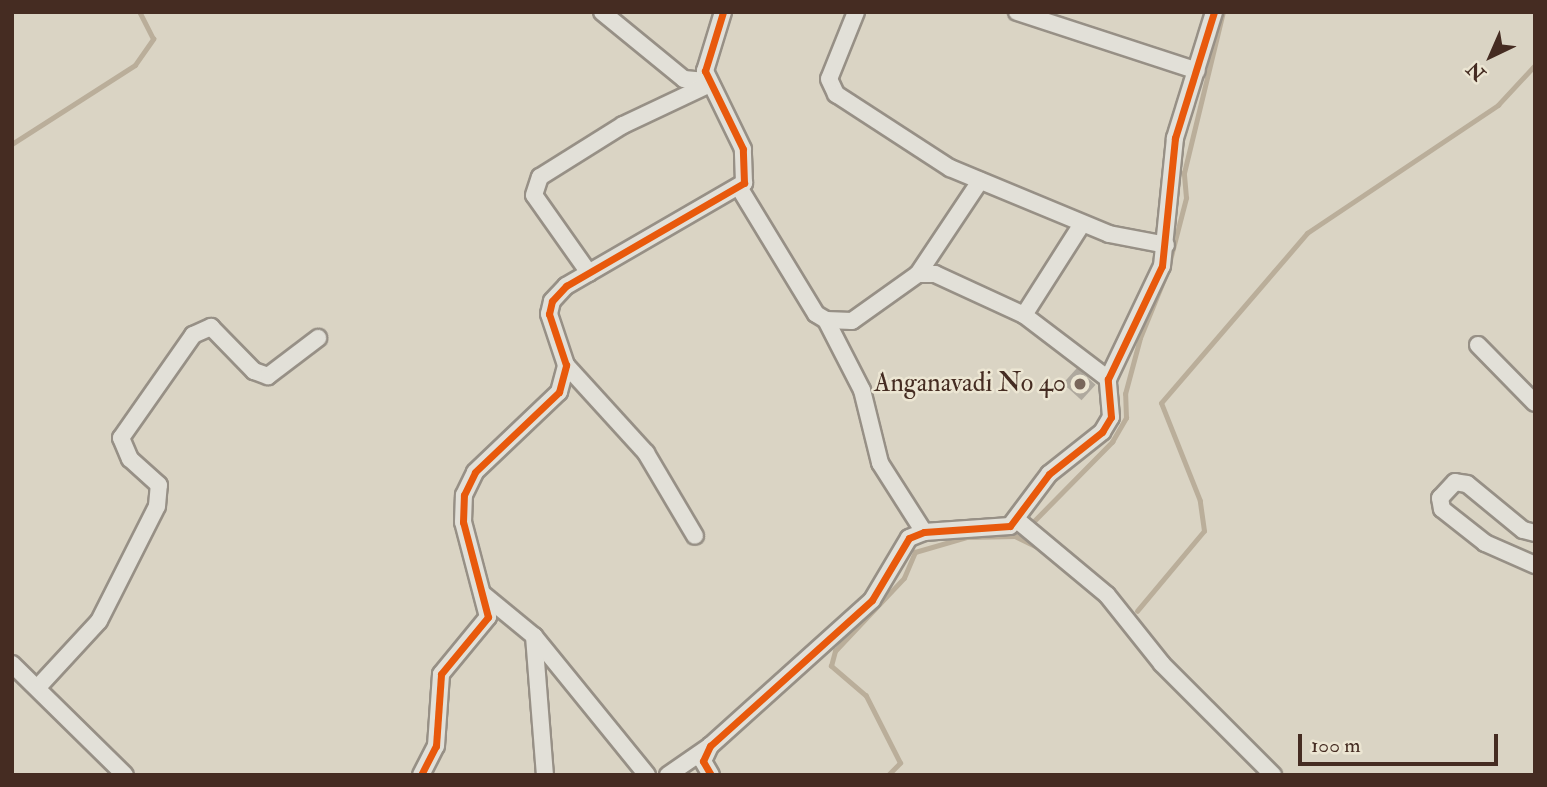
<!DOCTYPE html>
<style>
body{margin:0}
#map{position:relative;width:1547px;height:787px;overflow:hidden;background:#dad4c4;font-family:"IM FELL Double Pica",serif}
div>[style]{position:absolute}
.stream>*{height:4.5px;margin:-2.25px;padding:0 2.25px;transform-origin:2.25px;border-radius:2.25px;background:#baae9a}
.building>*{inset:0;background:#afa99e;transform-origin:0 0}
.roads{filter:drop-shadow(2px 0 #979086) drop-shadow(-2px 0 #979086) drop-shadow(0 2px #979086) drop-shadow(0 -2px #979086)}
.minor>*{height:16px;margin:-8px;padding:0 8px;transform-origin:8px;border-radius:8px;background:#e2e0d8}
.cycleway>*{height:7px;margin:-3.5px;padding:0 3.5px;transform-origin:3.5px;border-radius:3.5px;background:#e8590c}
.dots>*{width:19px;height:19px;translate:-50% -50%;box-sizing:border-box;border:4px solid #ece6d3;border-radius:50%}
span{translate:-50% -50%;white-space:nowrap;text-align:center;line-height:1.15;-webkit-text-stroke:5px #ece6d3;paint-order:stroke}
.poi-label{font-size:26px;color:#452c22}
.right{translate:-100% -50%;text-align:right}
.frame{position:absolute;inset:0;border:14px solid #452c22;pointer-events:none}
.north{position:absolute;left:1456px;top:21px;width:70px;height:70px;-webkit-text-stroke:5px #ece6d3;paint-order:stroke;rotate:224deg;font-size:19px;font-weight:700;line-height:28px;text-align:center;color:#452c22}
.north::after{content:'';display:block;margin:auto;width:24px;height:32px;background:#452c22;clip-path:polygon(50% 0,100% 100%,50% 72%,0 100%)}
.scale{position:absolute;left:1298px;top:734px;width:200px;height:32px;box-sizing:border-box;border:4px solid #452c22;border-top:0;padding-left:9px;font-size:21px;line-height:24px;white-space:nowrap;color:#452c22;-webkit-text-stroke:5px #ece6d3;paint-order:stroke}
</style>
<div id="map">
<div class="stream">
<i style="left:12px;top:144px;width:146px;rotate:-32.7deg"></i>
<i style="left:135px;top:65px;width:32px;rotate:-55deg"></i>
<i style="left:153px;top:39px;width:30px;rotate:-117deg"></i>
<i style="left:1170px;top:260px;width:64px;rotate:-75.5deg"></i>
<i style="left:1186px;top:198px;width:25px;rotate:-95deg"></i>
<i style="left:1184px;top:173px;width:166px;rotate:-76.4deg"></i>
<i style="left:1035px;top:520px;width:110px;rotate:-45.4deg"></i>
<i style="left:1112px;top:442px;width:28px;rotate:-60deg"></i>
<i style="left:1126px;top:418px;width:24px;rotate:-92deg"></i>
<i style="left:1125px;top:394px;width:58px;rotate:-75deg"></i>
<i style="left:1140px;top:338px;width:71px;rotate:-67.8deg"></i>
<i style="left:1137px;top:611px;width:104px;rotate:-50.1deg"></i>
<i style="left:1204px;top:531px;width:30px;rotate:-98deg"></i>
<i style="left:1200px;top:501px;width:105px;rotate:-111.7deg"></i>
<i style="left:1161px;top:403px;width:224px;rotate:-49.3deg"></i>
<i style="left:1307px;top:233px;width:230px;rotate:-33.8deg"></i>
<i style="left:1498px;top:105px;width:54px;rotate:-47.2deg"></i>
<i style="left:888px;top:775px;width:17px;rotate:-45deg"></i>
<i style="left:900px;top:763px;width:75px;rotate:-116.9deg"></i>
<i style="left:866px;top:696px;width:46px;rotate:-139.4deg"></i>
<i style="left:831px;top:666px;width:16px;rotate:-75deg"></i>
<i style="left:835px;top:651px;width:100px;rotate:-46.6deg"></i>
<i style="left:904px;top:578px;width:28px;rotate:-67deg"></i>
<i style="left:915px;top:552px;width:54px;rotate:-16.1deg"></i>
<i style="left:967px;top:537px;width:48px;rotate:-1.2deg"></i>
<i style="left:1015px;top:536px;width:25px;rotate:26deg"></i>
</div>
<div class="building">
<i style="left:1077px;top:368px;width:25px;height:21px;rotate:42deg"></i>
</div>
<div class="roads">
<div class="minor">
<i style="left:602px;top:12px;width:106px;rotate:39.3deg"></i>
<i style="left:684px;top:79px;width:22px;rotate:5deg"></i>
<i style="left:856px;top:12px;width:72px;rotate:111.9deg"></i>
<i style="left:829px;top:79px;width:17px;rotate:65deg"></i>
<i style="left:836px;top:94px;width:136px;rotate:33deg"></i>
<i style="left:950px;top:168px;width:172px;rotate:22.5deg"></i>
<i style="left:1109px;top:234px;width:58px;rotate:10.9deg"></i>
<i style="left:1017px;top:12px;width:189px;rotate:18.1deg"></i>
<i style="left:740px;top:189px;width:146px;rotate:58.7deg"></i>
<i style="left:816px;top:314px;width:12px;rotate:31deg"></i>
<i style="left:826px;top:320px;width:26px;rotate:2deg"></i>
<i style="left:852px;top:321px;width:81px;rotate:-35.5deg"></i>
<i style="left:918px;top:274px;width:17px"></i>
<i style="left:935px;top:274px;width:98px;rotate:24.7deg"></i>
<i style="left:1024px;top:315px;width:106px;rotate:37.3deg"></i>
<i style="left:589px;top:273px;width:95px;rotate:-125.2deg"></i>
<i style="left:534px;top:195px;width:19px;rotate:-72deg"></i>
<i style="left:540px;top:177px;width:98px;rotate:-32.1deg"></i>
<i style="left:623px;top:125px;width:94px;rotate:-25.2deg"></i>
<i style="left:918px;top:274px;width:112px;rotate:-56.3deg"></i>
<i style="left:1024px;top:315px;width:108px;rotate:-57.5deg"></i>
<i style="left:826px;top:320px;width:79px;rotate:62.8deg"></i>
<i style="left:862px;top:390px;width:75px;rotate:76.1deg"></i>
<i style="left:880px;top:463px;width:82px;rotate:57.5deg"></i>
<i style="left:1478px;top:345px;width:81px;rotate:45.5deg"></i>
<i style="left:566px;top:365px;width:119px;rotate:47.7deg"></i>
<i style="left:646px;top:453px;width:96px;rotate:59.4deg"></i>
<i style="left:1017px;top:520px;width:117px;rotate:39.8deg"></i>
<i style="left:1107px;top:595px;width:88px;rotate:51.4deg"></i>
<i style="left:1162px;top:664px;width:157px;rotate:45deg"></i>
<i style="left:1535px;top:533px;width:12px;rotate:-166deg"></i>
<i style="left:1523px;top:530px;width:72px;rotate:-140.6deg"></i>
<i style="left:1467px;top:484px;width:12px;rotate:-171deg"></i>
<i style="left:1455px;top:482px;width:22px;rotate:133deg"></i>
<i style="left:1440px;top:498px;width:11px;rotate:80deg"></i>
<i style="left:1442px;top:509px;width:55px;rotate:38.3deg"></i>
<i style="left:1485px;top:543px;width:55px;rotate:23.7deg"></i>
<i style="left:484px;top:595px;width:65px;rotate:39.4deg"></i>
<i style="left:534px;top:636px;width:179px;rotate:50.9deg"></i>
<i style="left:534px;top:636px;width:139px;rotate:85.5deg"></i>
<i style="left:12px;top:664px;width:158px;rotate:44.5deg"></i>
<i style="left:39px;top:686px;width:88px;rotate:-47.3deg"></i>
<i style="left:99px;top:621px;width:129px;rotate:-63.2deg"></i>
<i style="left:157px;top:506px;width:21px;rotate:-85deg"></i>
<i style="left:159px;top:485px;width:39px;rotate:-138deg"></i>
<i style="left:130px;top:459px;width:23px;rotate:-113deg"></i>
<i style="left:121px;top:438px;width:126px;rotate:-55deg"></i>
<i style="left:193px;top:335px;width:20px;rotate:-24deg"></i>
<i style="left:211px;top:327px;width:62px;rotate:45.7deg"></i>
<i style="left:254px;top:371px;width:15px;rotate:20deg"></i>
<i style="left:268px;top:376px;width:63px;rotate:-37.2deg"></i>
<i style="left:421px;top:775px;width:33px;rotate:-63deg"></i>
<i style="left:436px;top:746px;width:72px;rotate:-86deg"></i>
<i style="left:441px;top:674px;width:74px;rotate:-50.5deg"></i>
<i style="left:488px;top:617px;width:98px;rotate:-104.7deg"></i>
<i style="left:463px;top:522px;width:27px;rotate:-88deg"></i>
<i style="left:464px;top:495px;width:25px;rotate:-64deg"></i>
<i style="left:475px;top:472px;width:116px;rotate:-43.6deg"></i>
<i style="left:559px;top:392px;width:28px;rotate:-75deg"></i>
<i style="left:566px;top:365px;width:54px;rotate:-108.4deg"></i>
<i style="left:549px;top:314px;width:13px;rotate:-77deg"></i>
<i style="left:552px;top:301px;width:21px;rotate:-47deg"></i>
<i style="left:566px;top:286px;width:206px;rotate:-30.1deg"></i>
<i style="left:744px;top:183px;width:34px;rotate:-92deg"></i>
<i style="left:743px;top:149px;width:87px;rotate:-116deg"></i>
<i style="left:705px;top:71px;width:62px;rotate:-73deg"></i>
<i style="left:668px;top:775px;width:51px;rotate:-34.6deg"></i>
<i style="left:711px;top:775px;width:16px;rotate:-120deg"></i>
<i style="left:703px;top:761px;width:17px;rotate:-65deg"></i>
<i style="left:710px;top:746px;width:218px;rotate:-42deg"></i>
<i style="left:872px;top:600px;width:72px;rotate:-59.2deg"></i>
<i style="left:909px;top:538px;width:16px;rotate:-22deg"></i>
<i style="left:924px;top:532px;width:86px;rotate:-4deg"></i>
<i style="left:1010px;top:526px;width:65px;rotate:-53.1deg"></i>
<i style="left:1049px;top:474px;width:68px;rotate:-38.4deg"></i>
<i style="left:1102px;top:432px;width:17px;rotate:-59deg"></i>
<i style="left:1111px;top:417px;width:38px;rotate:-95deg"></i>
<i style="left:1108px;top:379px;width:125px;rotate:-64.5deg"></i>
<i style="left:1162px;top:266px;width:129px;rotate:-84.2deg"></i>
<i style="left:1175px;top:138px;width:132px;rotate:-72.8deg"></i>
</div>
</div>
<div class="cycleway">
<i style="left:421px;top:775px;width:33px;rotate:-63deg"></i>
<i style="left:436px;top:746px;width:72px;rotate:-86deg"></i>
<i style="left:441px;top:674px;width:74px;rotate:-50.5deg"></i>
<i style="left:488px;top:617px;width:98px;rotate:-104.7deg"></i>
<i style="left:463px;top:522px;width:27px;rotate:-88deg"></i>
<i style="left:464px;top:495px;width:25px;rotate:-64deg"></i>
<i style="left:475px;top:472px;width:116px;rotate:-43.6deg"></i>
<i style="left:559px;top:392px;width:28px;rotate:-75deg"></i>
<i style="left:566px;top:365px;width:54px;rotate:-108.4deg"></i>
<i style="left:549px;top:314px;width:13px;rotate:-77deg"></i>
<i style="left:552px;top:301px;width:21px;rotate:-47deg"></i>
<i style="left:566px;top:286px;width:206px;rotate:-30.1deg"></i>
<i style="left:744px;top:183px;width:34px;rotate:-92deg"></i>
<i style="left:743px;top:149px;width:87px;rotate:-116deg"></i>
<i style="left:705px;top:71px;width:62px;rotate:-73deg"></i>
<i style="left:711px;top:775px;width:16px;rotate:-120deg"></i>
<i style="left:703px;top:761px;width:17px;rotate:-65deg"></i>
<i style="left:710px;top:746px;width:218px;rotate:-42deg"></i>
<i style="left:872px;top:600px;width:72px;rotate:-59.2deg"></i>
<i style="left:909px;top:538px;width:16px;rotate:-22deg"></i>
<i style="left:924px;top:532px;width:86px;rotate:-4deg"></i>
<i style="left:1010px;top:526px;width:65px;rotate:-53.1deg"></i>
<i style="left:1049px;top:474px;width:68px;rotate:-38.4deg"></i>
<i style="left:1102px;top:432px;width:17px;rotate:-59deg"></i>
<i style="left:1111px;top:417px;width:38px;rotate:-95deg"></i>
<i style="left:1108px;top:379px;width:125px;rotate:-64.5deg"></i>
<i style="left:1162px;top:266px;width:129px;rotate:-84.2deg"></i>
<i style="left:1175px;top:138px;width:132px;rotate:-72.8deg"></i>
</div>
<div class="dots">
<i style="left:1080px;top:384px;background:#79675b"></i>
</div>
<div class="poi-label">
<span class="right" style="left:1066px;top:384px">Anganavadi No 40</span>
</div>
<div class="frame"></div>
<div class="north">N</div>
<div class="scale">100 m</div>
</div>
